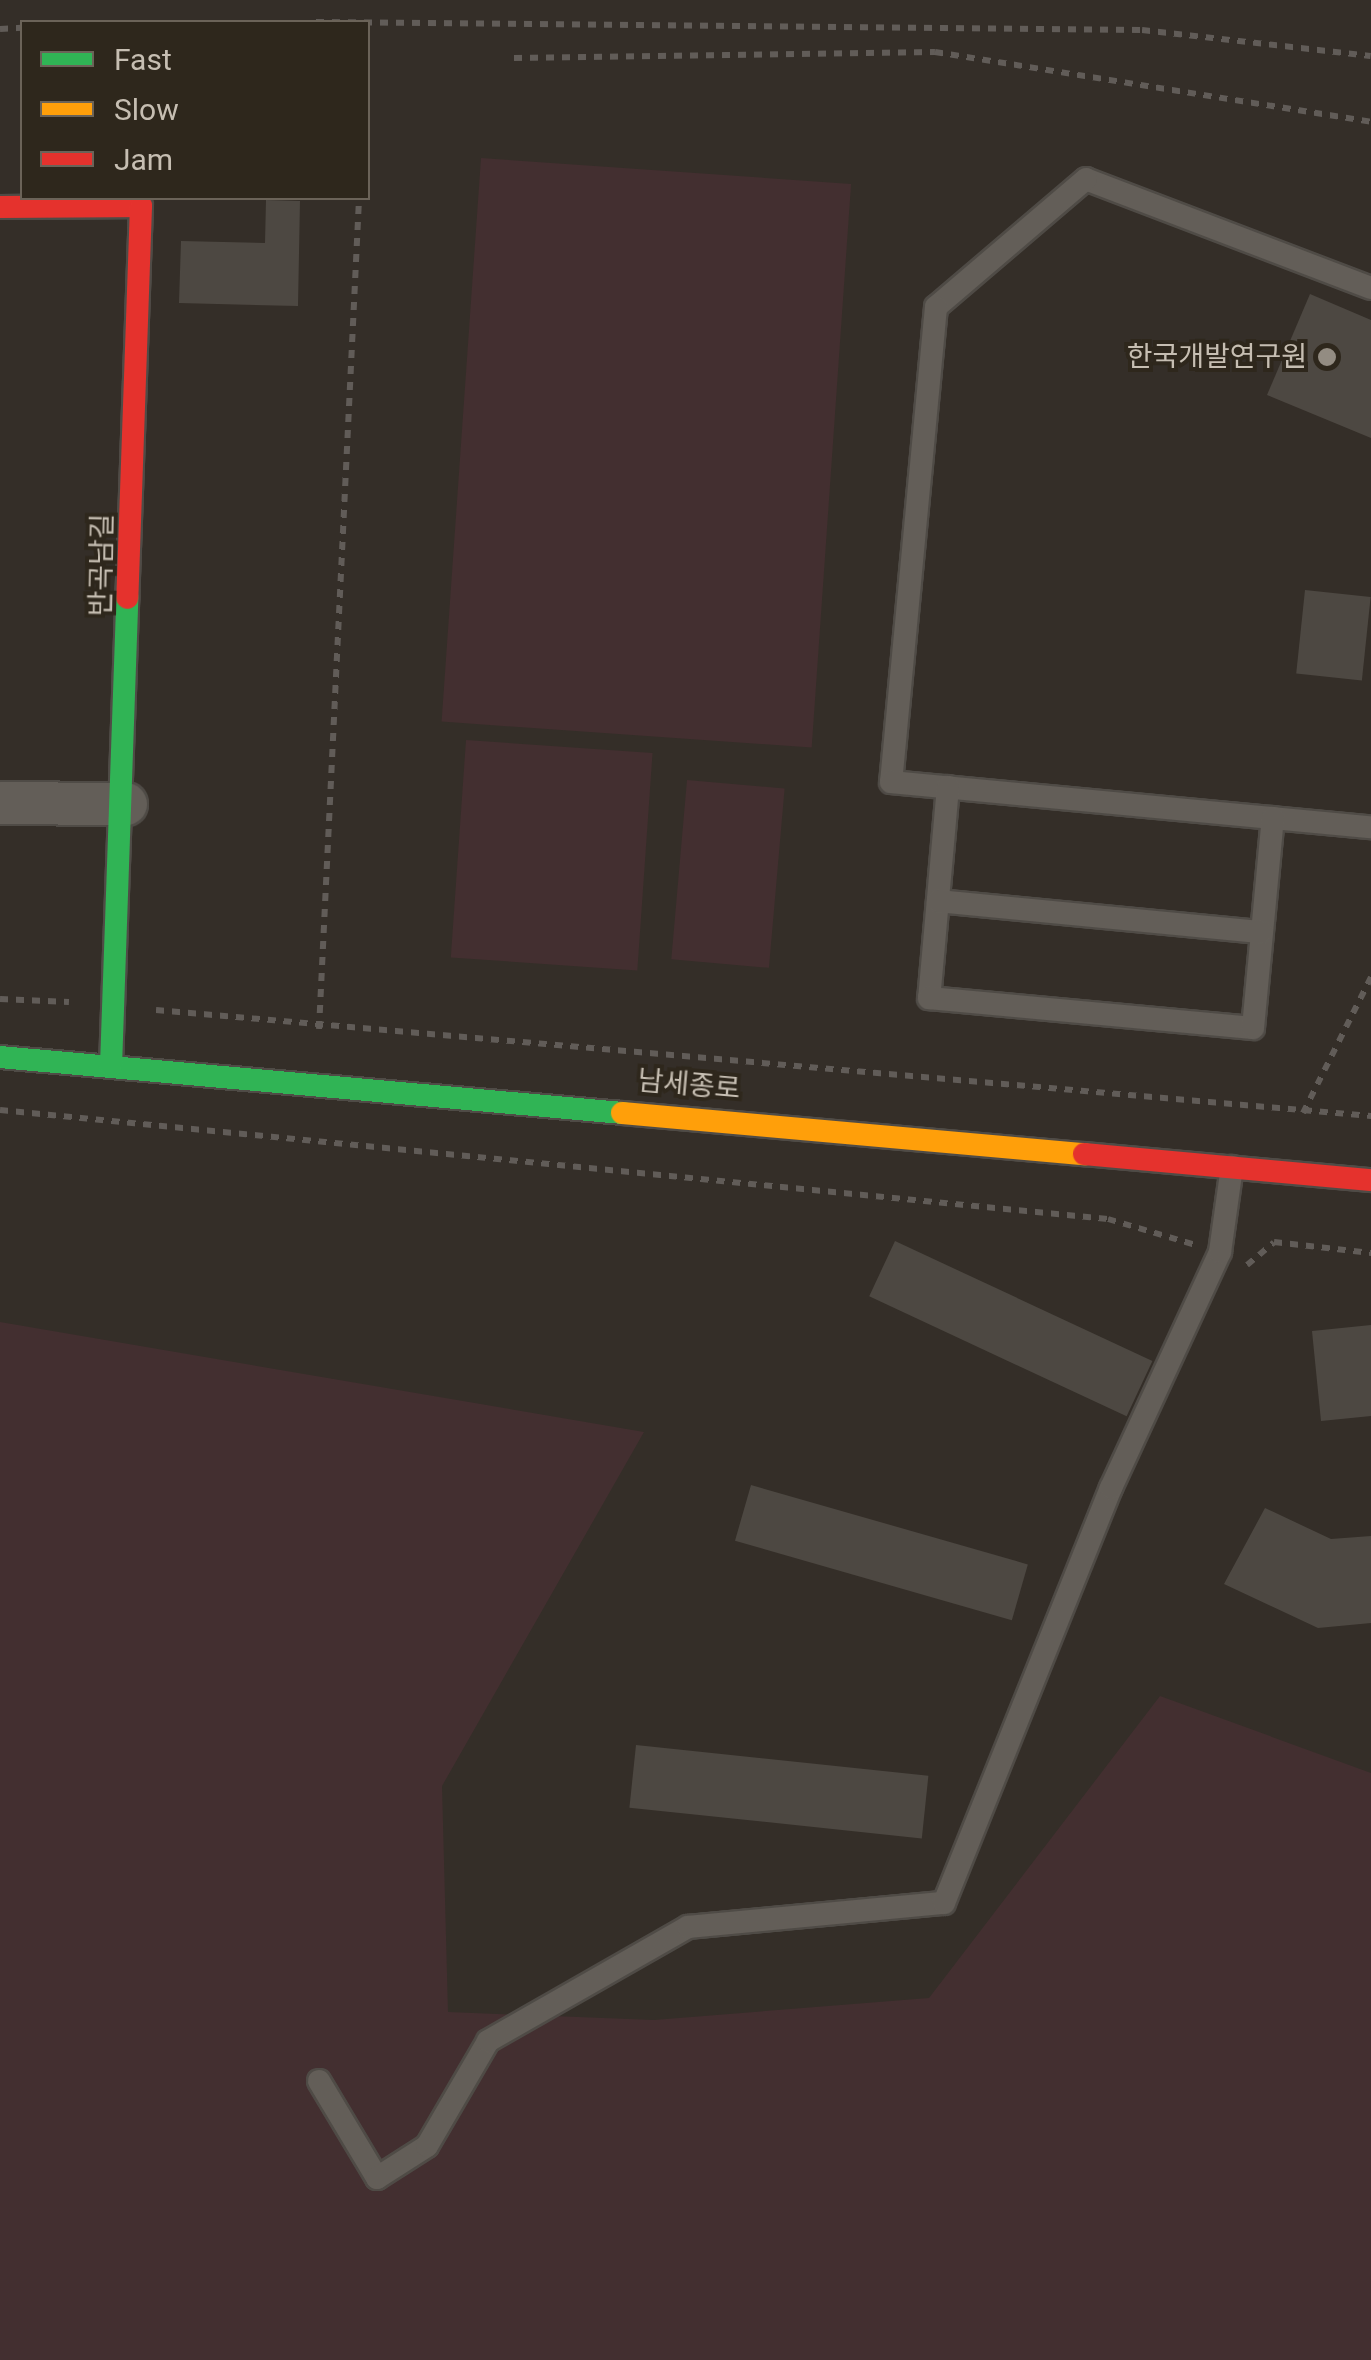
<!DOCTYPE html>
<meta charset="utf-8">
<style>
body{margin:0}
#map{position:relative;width:1371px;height:2360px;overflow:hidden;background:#342e28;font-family:Roboto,"Noto Sans KR",sans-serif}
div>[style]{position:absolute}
.green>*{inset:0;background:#432f30;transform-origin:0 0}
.building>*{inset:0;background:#4d4842;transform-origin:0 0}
.path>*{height:6px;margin-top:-3px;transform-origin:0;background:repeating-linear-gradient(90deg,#615c58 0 8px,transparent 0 16px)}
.roads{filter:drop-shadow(2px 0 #4f4b46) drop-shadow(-2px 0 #4f4b46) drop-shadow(0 2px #4f4b46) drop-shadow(0 -2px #4f4b46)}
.lane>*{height:22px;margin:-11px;padding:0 11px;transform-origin:11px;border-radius:11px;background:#635e58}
.street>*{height:42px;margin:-21px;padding:0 21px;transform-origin:21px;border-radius:21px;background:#635e58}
.fast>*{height:22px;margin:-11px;padding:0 11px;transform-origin:11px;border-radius:11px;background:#30b455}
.slow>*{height:22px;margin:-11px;padding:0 11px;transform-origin:11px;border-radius:11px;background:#ff9f0a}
.jam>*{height:22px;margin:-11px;padding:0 11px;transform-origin:11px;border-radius:11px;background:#e5322d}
.dots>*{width:28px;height:28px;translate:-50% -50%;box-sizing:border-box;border:5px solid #2e271c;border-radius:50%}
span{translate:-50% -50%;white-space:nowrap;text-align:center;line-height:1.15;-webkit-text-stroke:8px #2e271c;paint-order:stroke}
.poi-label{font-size:28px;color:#c6beb2}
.right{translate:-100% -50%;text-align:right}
.street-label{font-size:28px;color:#c6beb2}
.legend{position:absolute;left:20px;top:20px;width:350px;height:180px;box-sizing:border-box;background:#2e271c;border:2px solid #6b6358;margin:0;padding:12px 18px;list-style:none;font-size:30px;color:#c6beb2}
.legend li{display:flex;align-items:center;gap:20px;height:50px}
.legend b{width:50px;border:2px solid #6b6358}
</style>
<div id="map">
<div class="green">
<i style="left:481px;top:158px;width:371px;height:565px;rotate:4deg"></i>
<i style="left:466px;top:740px;width:187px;height:218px;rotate:4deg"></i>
<i style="left:687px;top:780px;width:98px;height:180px;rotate:5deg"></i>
<i style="clip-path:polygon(0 1322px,644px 1432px,442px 1786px,448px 2012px,654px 2020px,929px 1998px,1160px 1696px,1371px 1773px,1371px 2360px,0 2360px)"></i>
</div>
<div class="building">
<i style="clip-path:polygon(266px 200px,300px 201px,298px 306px,179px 303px,181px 241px,265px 243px)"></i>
<i style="clip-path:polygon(1310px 294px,1371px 320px,1371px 438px,1267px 395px)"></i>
<i style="left:1305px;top:590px;width:66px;height:84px;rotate:6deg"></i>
<i style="left:895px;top:1241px;width:284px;height:61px;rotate:25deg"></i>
<i style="clip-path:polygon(1371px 1325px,1371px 1416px,1321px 1421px,1312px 1331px)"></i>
<i style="left:751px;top:1485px;width:288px;height:58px;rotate:16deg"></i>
<i style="clip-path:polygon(1265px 1508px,1331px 1539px,1371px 1536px,1371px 1623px,1318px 1628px,1224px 1584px)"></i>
<i style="left:636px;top:1745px;width:294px;height:63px;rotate:6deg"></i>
</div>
<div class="path">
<i style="left:316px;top:22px;width:826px;rotate:0.55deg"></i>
<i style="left:1142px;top:30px;width:230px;rotate:6.5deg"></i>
<i style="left:0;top:29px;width:22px;rotate:-3deg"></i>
<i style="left:514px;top:58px;width:421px;rotate:-0.8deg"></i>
<i style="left:935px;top:52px;width:442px;rotate:9.1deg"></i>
<i style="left:0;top:999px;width:69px;rotate:2.5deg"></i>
<i style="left:156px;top:1010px;width:1220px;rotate:4.99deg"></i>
<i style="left:319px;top:1029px;width:832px;rotate:-87.24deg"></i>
<i style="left:0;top:1110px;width:1113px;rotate:5.62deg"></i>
<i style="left:1108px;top:1219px;width:91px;rotate:16.6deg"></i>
<i style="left:1303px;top:1113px;width:152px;rotate:-63.4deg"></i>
<i style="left:1247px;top:1265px;width:35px;rotate:-40deg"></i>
<i style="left:1274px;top:1242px;width:98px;rotate:6.5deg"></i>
</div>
<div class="roads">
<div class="lane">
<i style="left:1371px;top:288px;width:305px;rotate:-159.1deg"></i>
<i style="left:1086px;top:179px;width:197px;rotate:139.5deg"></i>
<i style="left:936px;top:307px;width:477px;rotate:95.4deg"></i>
<i style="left:891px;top:782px;width:482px;rotate:5.4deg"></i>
<i style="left:948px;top:787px;width:212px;rotate:95.1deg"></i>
<i style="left:929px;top:998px;width:325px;rotate:5.3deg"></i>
<i style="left:1253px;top:1028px;width:211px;rotate:-84.6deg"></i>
<i style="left:938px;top:901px;width:325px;rotate:5.5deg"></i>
<i style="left:319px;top:2081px;width:113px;rotate:59.1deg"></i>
<i style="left:377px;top:2178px;width:59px;rotate:-32.6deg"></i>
<i style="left:427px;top:2146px;width:121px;rotate:-59.8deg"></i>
<i style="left:488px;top:2041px;width:230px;rotate:-29.7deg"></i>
<i style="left:688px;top:1927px;width:257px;rotate:-5.4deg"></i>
<i style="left:944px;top:1903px;width:447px;rotate:-68.1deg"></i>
<i style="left:1111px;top:1488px;width:260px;rotate:-65.2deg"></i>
<i style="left:1220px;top:1252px;width:86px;rotate:-82deg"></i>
</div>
<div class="street">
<i style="left:0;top:803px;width:126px;rotate:0.5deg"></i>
</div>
<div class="fast">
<i style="left:0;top:1057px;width:625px;rotate:5.14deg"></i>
<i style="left:111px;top:1066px;width:468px;rotate:-88deg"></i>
</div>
<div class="slow">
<i style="left:622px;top:1113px;width:464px;rotate:5.1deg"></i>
</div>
<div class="jam">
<i style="left:0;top:207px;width:141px;rotate:-0.4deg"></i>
<i style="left:141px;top:206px;width:392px;rotate:92deg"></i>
<i style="left:1084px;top:1154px;width:288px;rotate:5.2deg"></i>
</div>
</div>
<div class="dots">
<i style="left:1327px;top:357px;background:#938c82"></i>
</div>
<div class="poi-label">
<span class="right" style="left:1307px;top:357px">한국개발연구원</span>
</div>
<div class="street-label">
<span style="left:102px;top:565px;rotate:-89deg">반곡남길</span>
<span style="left:689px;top:1085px;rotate:5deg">남세종로</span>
</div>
<ul class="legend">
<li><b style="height:12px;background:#30b455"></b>Fast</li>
<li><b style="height:12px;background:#ff9f0a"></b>Slow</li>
<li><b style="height:12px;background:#e5322d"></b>Jam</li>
</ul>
</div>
